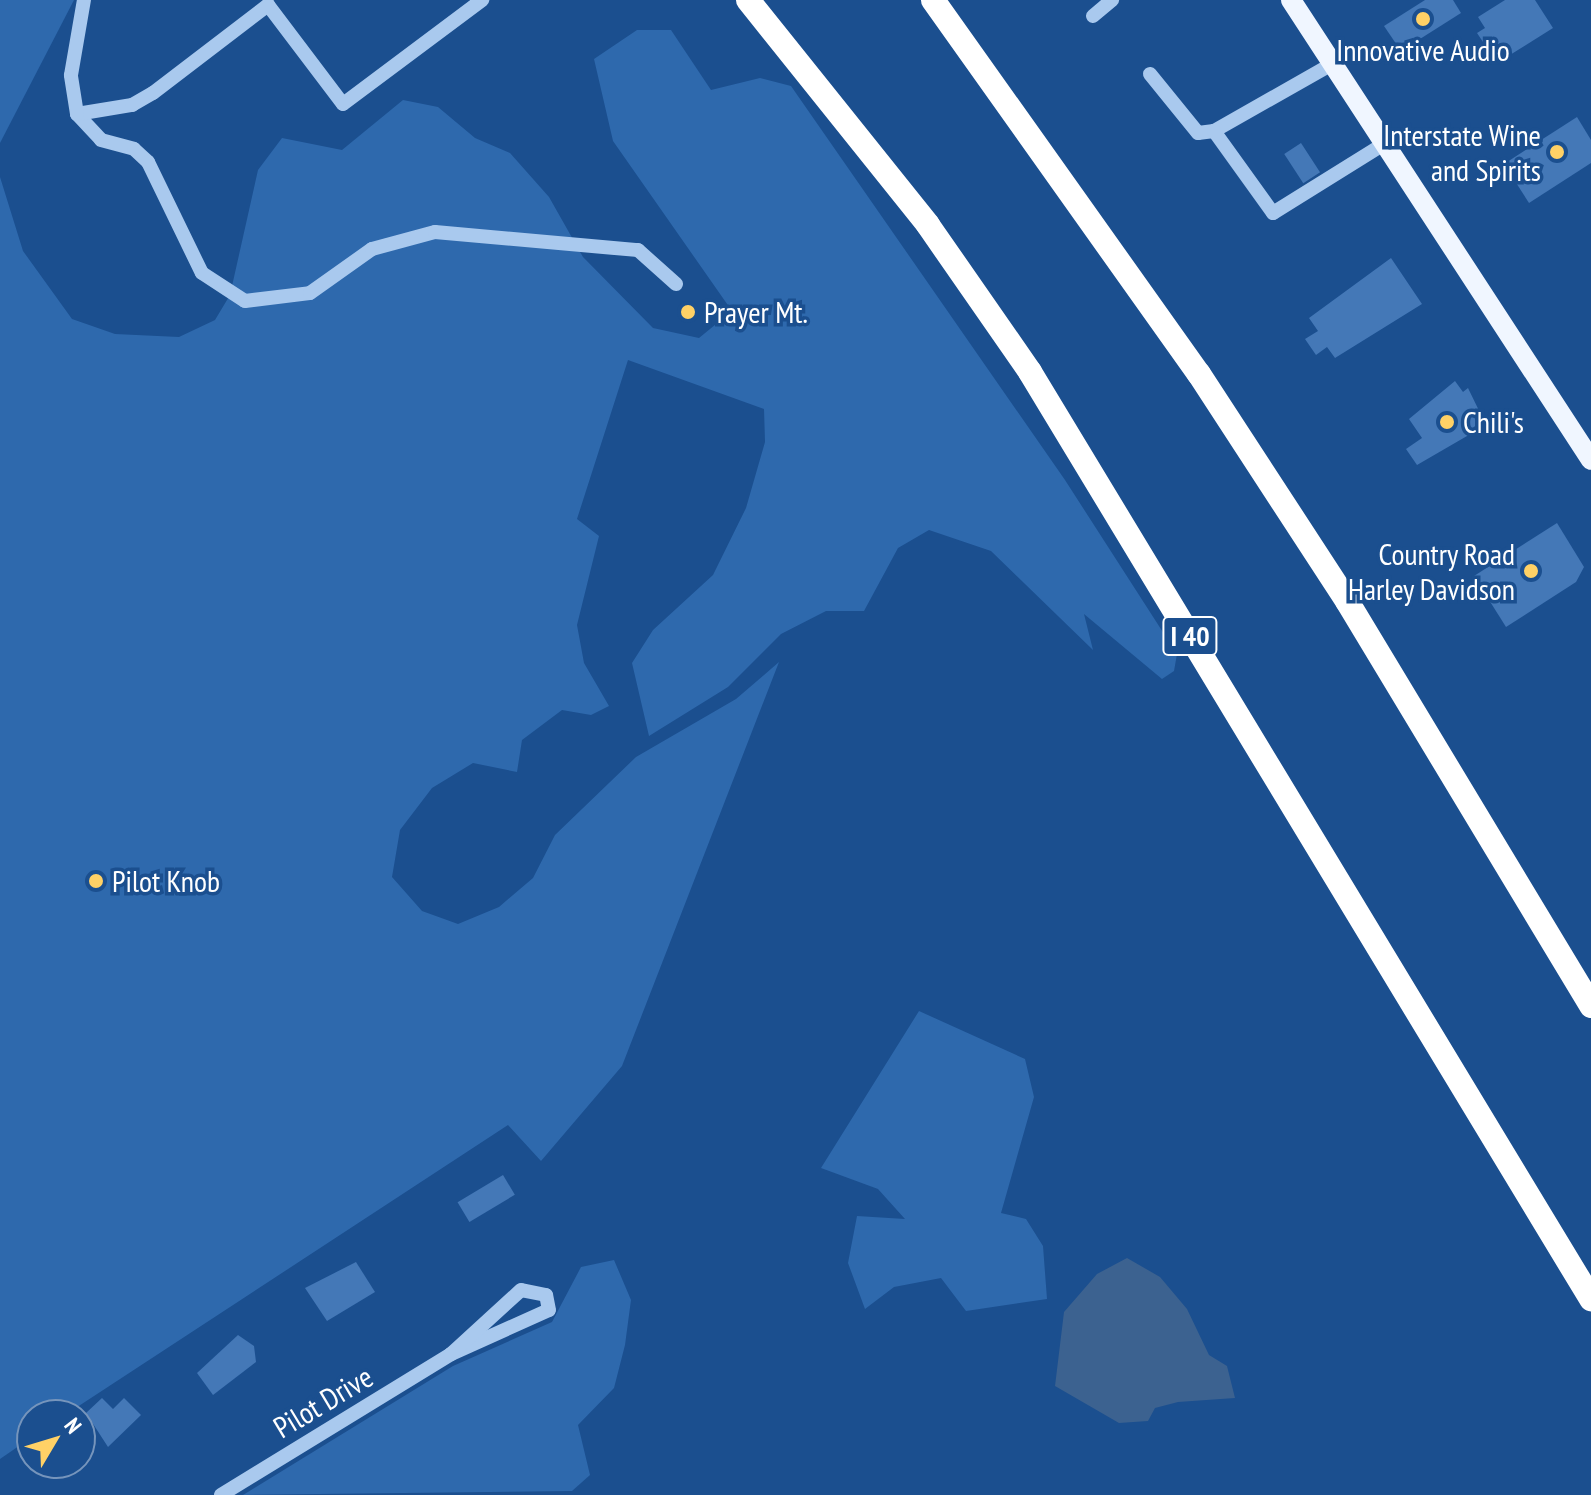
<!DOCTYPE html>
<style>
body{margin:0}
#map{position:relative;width:1591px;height:1495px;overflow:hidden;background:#1b4f8f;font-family:"PT Sans Narrow",sans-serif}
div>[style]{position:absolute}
.green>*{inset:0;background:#2e69ad}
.water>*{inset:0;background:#3c6290}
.building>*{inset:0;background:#4478b7;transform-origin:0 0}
.minor>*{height:14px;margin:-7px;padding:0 7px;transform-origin:7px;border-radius:7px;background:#a9c9ee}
.major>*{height:20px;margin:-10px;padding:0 10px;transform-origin:10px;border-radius:10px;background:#f0f6ff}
.highway>*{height:24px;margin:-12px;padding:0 12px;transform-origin:12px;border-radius:12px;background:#fff}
.dots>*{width:22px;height:22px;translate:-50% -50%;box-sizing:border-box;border:4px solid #1b4f8f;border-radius:50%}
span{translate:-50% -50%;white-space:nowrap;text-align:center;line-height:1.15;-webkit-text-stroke:7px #1b4f8f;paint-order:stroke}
.shield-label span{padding:2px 6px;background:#1b4f8f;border:2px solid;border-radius:6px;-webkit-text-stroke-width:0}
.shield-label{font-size:28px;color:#fff;font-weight:700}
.poi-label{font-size:30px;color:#fff}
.right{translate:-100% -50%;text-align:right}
.left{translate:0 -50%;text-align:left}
.street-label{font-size:30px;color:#fff}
.north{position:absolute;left:16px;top:1399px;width:80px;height:80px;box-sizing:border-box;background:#1b4f8f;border:2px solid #7695bc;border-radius:50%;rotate:52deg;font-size:22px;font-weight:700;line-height:32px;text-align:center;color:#fff}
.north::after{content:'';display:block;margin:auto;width:28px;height:36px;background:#ffd166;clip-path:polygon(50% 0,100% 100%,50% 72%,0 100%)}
</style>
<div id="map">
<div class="green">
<i style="clip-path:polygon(0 0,74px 0,0 143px)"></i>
<i style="clip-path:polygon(637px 30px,671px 30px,711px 90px,760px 78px,791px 86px,1065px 480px,1177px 654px,1174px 671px,1162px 679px,1084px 614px,1093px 650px,991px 551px,929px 530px,898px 548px,864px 611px,826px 611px,781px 634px,728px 687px,649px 736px,632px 663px,653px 630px,713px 575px,746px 508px,765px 442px,764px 409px,628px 360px,577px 519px,599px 536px,577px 625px,584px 663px,609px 706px,591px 715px,562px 710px,522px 740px,517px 772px,473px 763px,432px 788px,400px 830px,392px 877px,422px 911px,458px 924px,499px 907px,533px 878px,555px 835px,636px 757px,736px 699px,779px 662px,622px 1066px,541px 1161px,508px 1125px,65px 1415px,32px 1415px,32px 1437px,0 1459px,0 177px,23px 251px,72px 319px,115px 334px,179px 337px,215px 320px,230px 295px,258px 170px,282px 138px,342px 150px,403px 100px,438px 107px,475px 138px,510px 153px,549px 197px,583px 257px,653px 328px,699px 338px,732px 311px,613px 141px,594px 59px)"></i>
<i style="clip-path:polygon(919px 1011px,1025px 1059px,1034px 1097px,1001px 1213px,1026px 1219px,1043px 1246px,1047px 1299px,966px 1311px,941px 1278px,894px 1287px,865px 1309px,848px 1263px,857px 1216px,905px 1219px,878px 1189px,821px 1168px)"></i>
<i style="clip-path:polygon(614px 1260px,631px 1300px,625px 1345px,614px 1388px,578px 1425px,590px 1475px,572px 1491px,243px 1495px,453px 1366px,552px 1322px,581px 1267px)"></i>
</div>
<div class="water">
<i style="clip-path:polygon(1127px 1258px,1160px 1277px,1187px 1309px,1209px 1355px,1227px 1366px,1235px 1398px,1178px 1402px,1155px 1408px,1148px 1421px,1119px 1423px,1055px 1386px,1064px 1312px,1097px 1274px)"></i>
</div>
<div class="building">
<i style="clip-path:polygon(1425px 0,1453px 0,1461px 13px,1401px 51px,1384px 26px)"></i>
<i style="clip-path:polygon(1505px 0,1535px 0,1553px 28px,1497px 63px,1477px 33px,1485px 28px,1478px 17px)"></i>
<i style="clip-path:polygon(1577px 117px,1591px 140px,1591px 163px,1529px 203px,1504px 164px)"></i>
<i style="left:1301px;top:143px;width:35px;height:20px;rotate:57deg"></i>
<i style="clip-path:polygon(1391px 258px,1422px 304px,1335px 358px,1327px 347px,1316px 355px,1305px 339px,1318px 331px,1309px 318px)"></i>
<i style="clip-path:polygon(1455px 381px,1463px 392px,1468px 388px,1486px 425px,1417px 465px,1406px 449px,1422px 438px,1409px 419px)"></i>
<i style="clip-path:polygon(1557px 523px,1584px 567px,1576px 582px,1506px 627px,1474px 576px)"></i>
<i style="left:503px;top:1175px;width:23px;height:53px;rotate:59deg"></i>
<i style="clip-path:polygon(356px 1262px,375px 1292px,327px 1321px,305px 1288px)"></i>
<i style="clip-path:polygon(238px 1335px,254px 1346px,256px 1362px,213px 1395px,197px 1373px)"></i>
<i style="clip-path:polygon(102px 1398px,113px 1409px,124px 1398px,141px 1415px,108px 1447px,86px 1413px)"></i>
</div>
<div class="minor">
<i style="left:1093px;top:16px;width:25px;rotate:-40deg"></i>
<i style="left:1150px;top:74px;width:76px;rotate:50.9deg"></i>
<i style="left:1198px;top:133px;width:16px;rotate:-7deg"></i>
<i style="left:1214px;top:131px;width:136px;rotate:-29.6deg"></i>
<i style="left:77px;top:114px;width:35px;rotate:47deg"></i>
<i style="left:101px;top:140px;width:34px;rotate:15deg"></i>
<i style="left:134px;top:149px;width:19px;rotate:43deg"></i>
<i style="left:148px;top:162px;width:123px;rotate:64.1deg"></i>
<i style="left:202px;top:273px;width:51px;rotate:33.1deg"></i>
<i style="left:245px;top:301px;width:65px;rotate:-7deg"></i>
<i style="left:310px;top:293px;width:76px;rotate:-35.4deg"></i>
<i style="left:372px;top:249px;width:65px;rotate:-15.1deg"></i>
<i style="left:435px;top:232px;width:204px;rotate:5.1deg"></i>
<i style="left:638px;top:250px;width:51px;rotate:41.8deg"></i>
<i style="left:77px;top:114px;width:56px;rotate:-9.3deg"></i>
<i style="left:132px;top:105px;width:24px;rotate:-30deg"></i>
<i style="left:153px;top:93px;width:145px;rotate:-37.4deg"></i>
<i style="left:268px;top:5px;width:124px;rotate:52.9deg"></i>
<i style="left:343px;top:104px;width:174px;rotate:-36.8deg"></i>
<i style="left:77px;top:114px;width:39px;rotate:-99deg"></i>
<i style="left:71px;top:75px;width:76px;rotate:-80.2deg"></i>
<i style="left:1214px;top:131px;width:101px;rotate:54.3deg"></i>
<i style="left:1273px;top:213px;width:131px;rotate:-31.9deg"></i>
<i style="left:221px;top:1495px;width:270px;rotate:-31.5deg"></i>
<i style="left:451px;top:1354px;width:107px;rotate:-24.2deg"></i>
<i style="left:549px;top:1310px;width:15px;rotate:-101deg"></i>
<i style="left:546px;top:1295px;width:25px;rotate:-169deg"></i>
<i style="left:521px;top:1290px;width:95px;rotate:137.6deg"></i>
</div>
<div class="major">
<i style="left:1291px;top:0;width:549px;rotate:56.89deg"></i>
</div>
<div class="highway">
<i style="left:748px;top:0;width:288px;rotate:51.3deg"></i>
<i style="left:928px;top:225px;width:179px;rotate:55.2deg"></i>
<i style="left:1030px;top:372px;width:1084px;rotate:58.82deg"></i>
<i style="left:933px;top:0;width:459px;rotate:54.6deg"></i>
<i style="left:1199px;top:374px;width:271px;rotate:56.9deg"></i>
<i style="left:1347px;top:601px;width:473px;rotate:58.9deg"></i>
</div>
<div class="dots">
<i style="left:1423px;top:19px;background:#ffd166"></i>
<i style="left:1557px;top:152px;background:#ffd166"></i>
<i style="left:688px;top:312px;background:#ffd166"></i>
<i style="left:1447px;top:422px;background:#ffd166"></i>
<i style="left:1531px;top:571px;background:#ffd166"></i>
<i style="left:96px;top:881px;background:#ffd166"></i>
</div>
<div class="shield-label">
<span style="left:1190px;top:636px">I 40</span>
</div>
<div class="poi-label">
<span style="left:1423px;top:50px">Innovative Audio</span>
<span class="right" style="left:1541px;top:152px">Interstate Wine<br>and Spirits</span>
<span class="left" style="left:704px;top:312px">Prayer Mt.</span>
<span class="left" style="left:1463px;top:422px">Chili's</span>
<span class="right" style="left:1515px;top:571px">Country Road<br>Harley Davidson</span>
<span class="left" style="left:112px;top:881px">Pilot Knob</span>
</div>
<div class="street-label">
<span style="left:323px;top:1402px;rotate:-31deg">Pilot Drive</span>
</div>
<div class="north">N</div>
</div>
